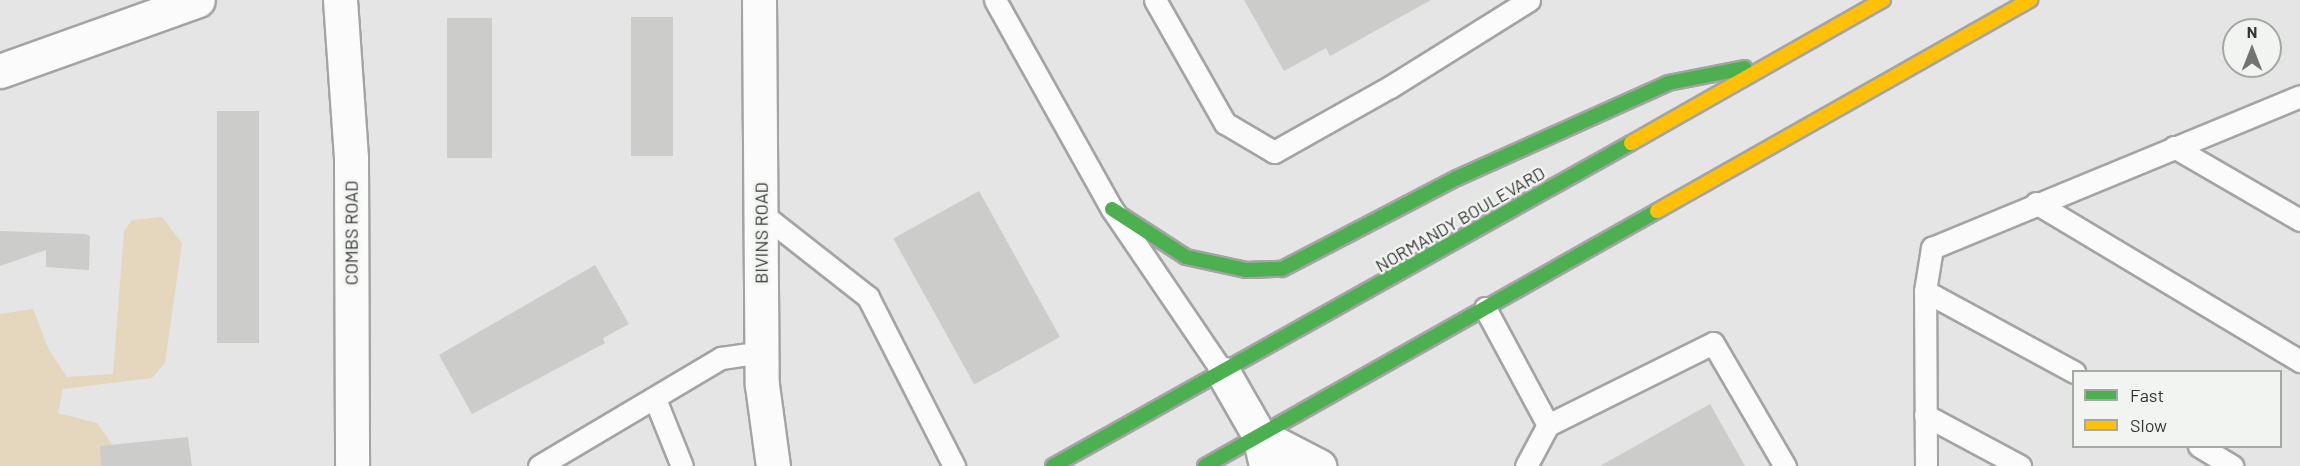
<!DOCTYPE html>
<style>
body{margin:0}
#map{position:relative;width:2300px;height:466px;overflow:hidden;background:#e4e5e4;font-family:Barlow,sans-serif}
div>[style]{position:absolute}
.green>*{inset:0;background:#e5d7be}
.building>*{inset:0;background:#cccccb;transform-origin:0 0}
.roads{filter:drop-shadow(2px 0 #a3a4a3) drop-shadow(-2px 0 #a3a4a3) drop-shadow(0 2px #a3a4a3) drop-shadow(0 -2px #a3a4a3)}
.lane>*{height:21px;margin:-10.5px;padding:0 10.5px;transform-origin:10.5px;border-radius:10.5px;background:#fbfbfb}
.street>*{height:33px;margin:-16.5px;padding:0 16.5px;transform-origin:16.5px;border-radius:16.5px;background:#fbfbfb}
.fast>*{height:14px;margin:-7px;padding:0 7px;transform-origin:7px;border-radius:7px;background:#4caf50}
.slow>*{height:14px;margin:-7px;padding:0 7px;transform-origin:7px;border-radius:7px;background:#ffc107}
span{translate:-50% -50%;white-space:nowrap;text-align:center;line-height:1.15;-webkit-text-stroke:5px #f1f4f0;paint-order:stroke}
.street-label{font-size:18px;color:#353634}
.legend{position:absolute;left:2072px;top:370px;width:210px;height:78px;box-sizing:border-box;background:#f1f4f0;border:2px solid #a6a8a5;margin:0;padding:8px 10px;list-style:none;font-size:18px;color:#353634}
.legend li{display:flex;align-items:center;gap:12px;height:30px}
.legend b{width:30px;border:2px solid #a6a8a5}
.north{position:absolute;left:2222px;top:18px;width:60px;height:60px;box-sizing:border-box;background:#f1f4f0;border:2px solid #a6a8a5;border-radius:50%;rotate:0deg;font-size:16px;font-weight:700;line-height:24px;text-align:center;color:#353634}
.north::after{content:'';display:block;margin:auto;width:21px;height:27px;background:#727372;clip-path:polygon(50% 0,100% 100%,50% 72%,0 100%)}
</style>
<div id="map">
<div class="green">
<i style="clip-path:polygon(162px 217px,182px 243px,165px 363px,152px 378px,63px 389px,58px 413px,97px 423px,114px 447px,116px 466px,0 466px,0 314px,33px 309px,49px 350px,67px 377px,113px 374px,124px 231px,132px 220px)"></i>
</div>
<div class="building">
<i style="clip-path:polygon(1244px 0,1431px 0,1330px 56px,1326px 48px,1284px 71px)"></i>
<i style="left:631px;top:17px;width:42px;height:139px"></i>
<i style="left:447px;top:18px;width:45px;height:140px"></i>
<i style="left:217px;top:111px;width:42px;height:232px"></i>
<i style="left:979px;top:191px;width:167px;height:98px;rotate:61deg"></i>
<i style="clip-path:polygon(0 231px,85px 234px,90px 236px,89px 270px,46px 267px,46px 250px,0 266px)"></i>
<i style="clip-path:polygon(595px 265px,629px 324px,603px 338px,605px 343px,472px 414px,439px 355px)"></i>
<i style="clip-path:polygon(1710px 404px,1745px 466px,1600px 466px)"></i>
<i style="clip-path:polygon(188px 437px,192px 466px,101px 466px,100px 446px)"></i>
</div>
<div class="roads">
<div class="lane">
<i style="left:995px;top:0;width:240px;rotate:60.8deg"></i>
<i style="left:1112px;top:209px;width:199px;rotate:55.8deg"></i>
<i style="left:1155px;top:0;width:142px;rotate:60.4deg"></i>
<i style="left:1225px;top:123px;width:57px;rotate:30.6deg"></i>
<i style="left:1274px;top:152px;width:133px;rotate:-29.3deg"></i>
<i style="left:1390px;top:87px;width:164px;rotate:-32deg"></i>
<i style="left:2174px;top:147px;width:146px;rotate:30.1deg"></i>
<i style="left:2036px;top:203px;width:308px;rotate:30.9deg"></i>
<i style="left:761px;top:213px;width:136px;rotate:38.1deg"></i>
<i style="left:868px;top:297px;width:190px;rotate:63deg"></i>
<i style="left:1925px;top:291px;width:170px;rotate:28.5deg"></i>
<i style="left:1485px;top:308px;width:133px;rotate:61.7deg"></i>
<i style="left:1548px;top:425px;width:184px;rotate:-26.4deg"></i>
<i style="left:1713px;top:343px;width:143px;rotate:59.7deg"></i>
<i style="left:655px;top:399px;width:72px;rotate:68.1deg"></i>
<i style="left:1925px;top:415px;width:108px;rotate:28.2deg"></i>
<i style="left:2199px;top:446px;width:39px;rotate:31deg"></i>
<i style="left:539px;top:466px;width:212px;rotate:-30.7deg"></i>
<i style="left:721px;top:358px;width:41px;rotate:-8.3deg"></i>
<i style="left:1526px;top:466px;width:47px;rotate:-61.8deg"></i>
<i style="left:1926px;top:466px;width:175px;rotate:-90.3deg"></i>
<i style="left:1925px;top:291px;width:44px;rotate:-80.8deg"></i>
<i style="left:1932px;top:248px;width:398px;rotate:-22.4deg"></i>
</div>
<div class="street">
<i style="left:340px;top:0;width:158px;rotate:86deg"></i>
<i style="left:351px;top:158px;width:308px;rotate:89.8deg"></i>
<i style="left:759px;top:0;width:385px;rotate:89.6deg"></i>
<i style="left:762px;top:385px;width:82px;rotate:82.3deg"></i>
<i style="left:0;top:71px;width:210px;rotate:-19.7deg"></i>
<i style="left:1224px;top:374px;width:70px;rotate:60.2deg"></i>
<i style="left:1259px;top:435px;width:32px;rotate:77deg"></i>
<i style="left:1259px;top:435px;width:68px;rotate:27.3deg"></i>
</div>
<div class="fast">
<i style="left:1112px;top:209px;width:88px;rotate:33deg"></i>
<i style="left:1186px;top:257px;width:61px;rotate:12.2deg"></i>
<i style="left:1246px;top:270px;width:36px;rotate:-2deg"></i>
<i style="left:1282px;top:269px;width:197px;rotate:-27.5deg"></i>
<i style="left:1457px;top:178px;width:231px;rotate:-24.2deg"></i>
<i style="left:1668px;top:83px;width:78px;rotate:-11deg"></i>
<i style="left:1053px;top:466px;width:662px;rotate:-29.2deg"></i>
<i style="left:1205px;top:466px;width:519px;rotate:-29.43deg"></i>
</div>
<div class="slow">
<i style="left:1631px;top:143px;width:290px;rotate:-29.6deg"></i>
<i style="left:1657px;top:211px;width:429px;rotate:-29.5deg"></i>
</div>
</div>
<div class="street-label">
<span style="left:1460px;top:219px;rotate:-30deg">NORMANDY BOULEVARD</span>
<span style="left:351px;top:233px;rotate:-90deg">COMBS ROAD</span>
<span style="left:761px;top:233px;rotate:-90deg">BIVINS ROAD</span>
</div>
<ul class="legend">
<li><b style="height:8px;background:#4caf50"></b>Fast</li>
<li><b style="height:8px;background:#ffc107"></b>Slow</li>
</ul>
<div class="north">N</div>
</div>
